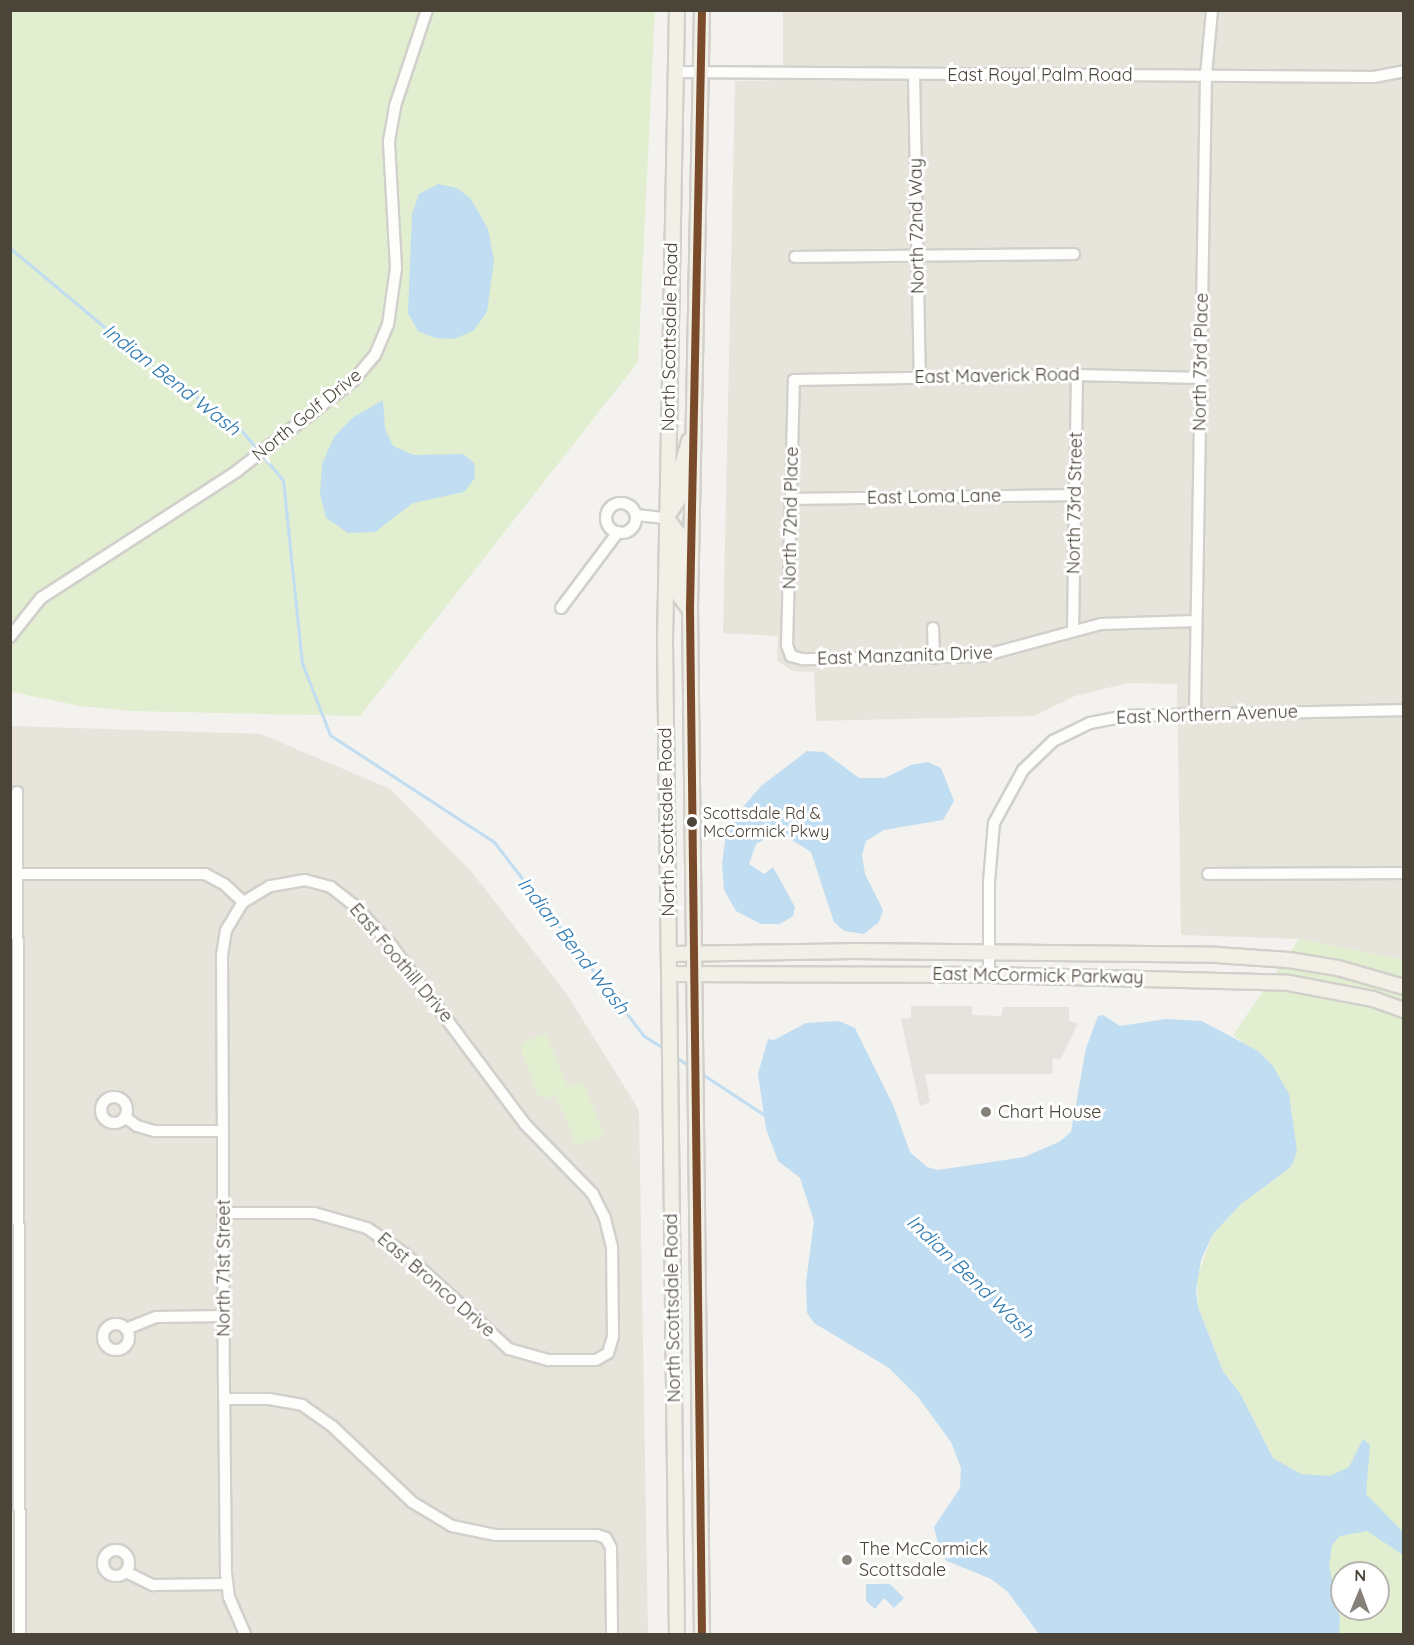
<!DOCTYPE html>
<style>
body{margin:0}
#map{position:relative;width:1414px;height:1645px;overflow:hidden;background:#f4f2ee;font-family:Quicksand,sans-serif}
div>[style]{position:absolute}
.residential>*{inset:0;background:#e7e4dc}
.green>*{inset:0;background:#e1eecf}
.parking>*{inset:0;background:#e6e3df}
.water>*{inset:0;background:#c0ddf1}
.stream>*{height:3px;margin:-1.5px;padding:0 1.5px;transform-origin:1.5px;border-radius:1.5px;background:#c0ddf1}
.roads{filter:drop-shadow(2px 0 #d2d0cb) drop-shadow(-2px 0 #d2d0cb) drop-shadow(0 2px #d2d0cb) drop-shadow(0 -2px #d2d0cb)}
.minor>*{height:10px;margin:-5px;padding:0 5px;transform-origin:5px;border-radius:5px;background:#fdfdfc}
.minor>.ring{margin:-5px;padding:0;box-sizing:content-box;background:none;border:10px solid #fdfdfc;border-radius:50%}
.major>*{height:14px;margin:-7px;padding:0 7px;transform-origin:7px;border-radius:7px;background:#f2efe6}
.bus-1>*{height:8px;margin:-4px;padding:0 4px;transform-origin:4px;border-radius:4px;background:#7a4b2a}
.dots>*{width:16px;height:16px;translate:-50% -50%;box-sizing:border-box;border:3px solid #fff;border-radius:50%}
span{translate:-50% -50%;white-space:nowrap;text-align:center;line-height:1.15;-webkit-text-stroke:6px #fff;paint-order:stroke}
.bus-label{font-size:16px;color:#4b4439}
.left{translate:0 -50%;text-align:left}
.street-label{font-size:18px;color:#4b4439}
.poi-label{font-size:18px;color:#4b4439}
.water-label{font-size:20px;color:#2e7ab2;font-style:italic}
.frame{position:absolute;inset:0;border:12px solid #4b4439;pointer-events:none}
.north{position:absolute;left:1330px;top:1561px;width:60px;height:60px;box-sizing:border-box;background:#fff;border:2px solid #b7b4b0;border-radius:50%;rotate:1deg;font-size:16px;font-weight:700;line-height:24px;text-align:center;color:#4b4439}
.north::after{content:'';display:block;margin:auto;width:21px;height:27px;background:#868178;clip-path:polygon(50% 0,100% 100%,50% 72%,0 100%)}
</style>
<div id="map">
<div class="residential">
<i style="clip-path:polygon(783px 11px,1403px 11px,1403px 960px,1299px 939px,1181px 935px,1177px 684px,1128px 683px,1075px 696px,1034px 716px,816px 721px,814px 672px,792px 671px,777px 660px,778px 636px,723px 633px,735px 81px,783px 80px)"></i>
<i style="clip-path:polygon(11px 726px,261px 734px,390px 789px,471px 871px,566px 993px,639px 1110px,648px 1634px,11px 1634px)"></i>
</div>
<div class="green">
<i style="clip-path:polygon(11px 11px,655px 11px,638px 362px,360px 716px,132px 711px,80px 706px,11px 692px)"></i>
<i style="clip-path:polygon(evenodd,1299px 939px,1403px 960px,1403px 1634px,1277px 1634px,1285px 1467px,1273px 1458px,1241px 1395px,1223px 1371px,1198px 1307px,1197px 1277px,1213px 1234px,1242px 1203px,1282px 1174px,1273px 1066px,1233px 1035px,1299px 939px,1342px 1573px,1378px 1573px,1378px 1609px,1342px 1609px,1342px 1573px)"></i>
<i style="clip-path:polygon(546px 1033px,568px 1087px,583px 1081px,604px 1135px,576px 1146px,556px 1095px,545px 1099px,538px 1095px,521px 1050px,524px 1042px)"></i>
</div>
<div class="parking">
<i style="clip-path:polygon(911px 1006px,972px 1006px,972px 1015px,1001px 1016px,1003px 1007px,1069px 1007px,1069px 1021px,1078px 1023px,1060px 1060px,1053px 1058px,1052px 1074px,925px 1074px,930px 1102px,920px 1106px,901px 1019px,911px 1018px)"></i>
</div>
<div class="water">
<i style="clip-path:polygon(438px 184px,457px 188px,471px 199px,488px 229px,494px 260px,487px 312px,473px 331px,454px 339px,435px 338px,418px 331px,408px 313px,412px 214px,419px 194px)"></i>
<i style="clip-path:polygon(383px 400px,385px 429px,393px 446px,414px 455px,463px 454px,474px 463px,475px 478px,464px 492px,413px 503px,375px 532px,348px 533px,326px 518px,320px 494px,322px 464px,334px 437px,352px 418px)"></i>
<i style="clip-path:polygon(807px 751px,824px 752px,859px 778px,885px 778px,911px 765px,928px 762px,941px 768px,954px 801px,943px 820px,884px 830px,866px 841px,862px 855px,865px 874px,883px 910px,879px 922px,864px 934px,844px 931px,834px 922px,811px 852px,784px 835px,773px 835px,756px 844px,749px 864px,764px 874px,773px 867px,795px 907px,793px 916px,780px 924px,761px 924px,736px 911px,724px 890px,722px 864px,727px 826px,761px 786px)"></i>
<i style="clip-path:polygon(1103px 1015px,1120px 1026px,1166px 1019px,1202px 1021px,1258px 1051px,1273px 1066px,1289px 1094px,1297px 1151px,1294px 1160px,1290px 1168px,1242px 1203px,1213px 1234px,1201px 1260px,1196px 1290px,1198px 1307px,1223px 1371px,1241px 1395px,1273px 1458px,1301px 1474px,1330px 1476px,1349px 1467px,1363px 1439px,1370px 1445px,1366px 1494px,1403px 1532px,1403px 1555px,1367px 1531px,1340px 1536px,1332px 1545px,1329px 1565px,1340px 1618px,1339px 1634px,1039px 1634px,1007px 1591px,991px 1579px,947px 1561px,940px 1553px,934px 1527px,960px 1488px,961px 1468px,951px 1442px,918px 1397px,889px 1368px,814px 1323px,807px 1313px,806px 1282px,814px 1221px,800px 1178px,778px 1161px,766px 1129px,758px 1074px,768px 1039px,774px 1040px,806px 1023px,839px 1021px,855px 1028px,893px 1105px,910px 1152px,927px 1167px,938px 1170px,1024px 1157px,1059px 1142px,1071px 1132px,1086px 1048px,1098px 1016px)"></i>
<i style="clip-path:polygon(866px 1584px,890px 1584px,904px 1598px,894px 1608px,884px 1598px,875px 1609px,866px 1601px)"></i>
</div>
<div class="stream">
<i style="left:10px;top:248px;width:184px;rotate:39.9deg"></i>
<i style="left:151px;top:366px;width:103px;rotate:34.3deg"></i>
<i style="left:236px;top:424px;width:73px;rotate:50deg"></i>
<i style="left:283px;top:480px;width:184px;rotate:84.1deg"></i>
<i style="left:302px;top:663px;width:77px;rotate:68.7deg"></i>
<i style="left:330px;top:735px;width:196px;rotate:33.1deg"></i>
<i style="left:494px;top:842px;width:245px;rotate:52.3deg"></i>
<i style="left:644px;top:1036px;width:26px;rotate:32deg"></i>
<i style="left:674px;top:1056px;width:20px;rotate:33deg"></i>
<i style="left:699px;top:1072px;width:80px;rotate:33.3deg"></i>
</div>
<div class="roads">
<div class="minor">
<i style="left:676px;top:72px;width:698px;rotate:0.41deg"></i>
<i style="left:1374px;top:77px;width:31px;rotate:-11deg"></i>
<i style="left:914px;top:75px;width:302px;rotate:88.9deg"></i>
<i style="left:795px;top:257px;width:279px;rotate:-0.6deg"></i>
<i style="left:792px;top:499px;width:284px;rotate:-0.8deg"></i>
<i class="ring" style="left:606px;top:503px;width:20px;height:20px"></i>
<i style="left:636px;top:515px;width:30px;rotate:6deg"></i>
<i style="left:561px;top:608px;width:95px;rotate:-53.1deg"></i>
<i style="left:1196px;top:621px;width:95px;rotate:178.2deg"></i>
<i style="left:1101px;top:624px;width:123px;rotate:164.9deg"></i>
<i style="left:982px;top:656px;width:180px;rotate:179deg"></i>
<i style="left:802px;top:659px;width:11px;rotate:-165deg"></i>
<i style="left:791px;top:656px;width:12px;rotate:-110deg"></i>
<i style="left:787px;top:645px;width:265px;rotate:-88.5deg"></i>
<i style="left:794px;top:380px;width:283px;rotate:-1deg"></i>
<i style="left:1077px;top:375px;width:124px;rotate:1.4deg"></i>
<i style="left:933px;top:628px;width:30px;rotate:88deg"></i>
<i style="left:1073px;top:631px;width:256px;rotate:-89.1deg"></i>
<i style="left:10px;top:637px;width:50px;rotate:-51.5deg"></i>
<i style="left:41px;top:598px;width:234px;rotate:-32.9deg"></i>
<i style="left:237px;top:471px;width:147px;rotate:-37.8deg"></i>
<i style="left:353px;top:381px;width:34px;rotate:-50deg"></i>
<i style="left:375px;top:355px;width:33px;rotate:-67deg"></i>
<i style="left:388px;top:325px;width:58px;rotate:-82deg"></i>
<i style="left:396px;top:268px;width:127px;rotate:-93.2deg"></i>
<i style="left:389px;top:141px;width:36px;rotate:-80deg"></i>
<i style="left:395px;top:106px;width:101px;rotate:-71.6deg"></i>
<i style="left:1195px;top:713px;width:638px;rotate:-89.01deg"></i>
<i style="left:1206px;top:75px;width:65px;rotate:-84.7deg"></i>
<i style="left:17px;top:792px;width:842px;rotate:89.8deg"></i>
<i style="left:15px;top:874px;width:190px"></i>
<i style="left:205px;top:874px;width:21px;rotate:28deg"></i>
<i style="left:224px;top:884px;width:26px;rotate:43deg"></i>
<i style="left:1208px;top:874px;width:196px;rotate:-0.3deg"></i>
<i style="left:989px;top:975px;width:93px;rotate:-90deg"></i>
<i style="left:989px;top:882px;width:59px;rotate:-85.2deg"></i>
<i style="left:994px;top:823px;width:60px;rotate:-61.3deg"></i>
<i style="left:1023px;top:770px;width:42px;rotate:-44deg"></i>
<i style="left:1053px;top:741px;width:41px;rotate:-25.9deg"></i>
<i style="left:1090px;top:723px;width:38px;rotate:-11deg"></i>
<i style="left:1127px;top:716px;width:277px;rotate:-1.2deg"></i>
<i class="ring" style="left:101px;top:1097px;width:16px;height:16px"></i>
<i style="left:125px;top:1117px;width:15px;rotate:37deg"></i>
<i style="left:137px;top:1126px;width:19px;rotate:16deg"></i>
<i style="left:155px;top:1131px;width:68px"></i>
<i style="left:223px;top:1213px;width:91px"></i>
<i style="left:314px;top:1213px;width:55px;rotate:15.8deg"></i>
<i style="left:367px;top:1228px;width:46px;rotate:34.4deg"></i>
<i style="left:405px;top:1254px;width:141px;rotate:42.4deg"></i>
<i style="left:509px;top:1349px;width:41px;rotate:15.8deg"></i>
<i style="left:548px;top:1360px;width:48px"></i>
<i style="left:596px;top:1360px;width:14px;rotate:-30deg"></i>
<i style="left:608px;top:1353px;width:17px;rotate:-73deg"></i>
<i style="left:613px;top:1337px;width:90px;rotate:-90.6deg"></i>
<i style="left:612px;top:1247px;width:30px;rotate:-104deg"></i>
<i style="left:605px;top:1218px;width:27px;rotate:-117deg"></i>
<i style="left:593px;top:1194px;width:98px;rotate:-134.2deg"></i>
<i style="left:525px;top:1124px;width:222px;rotate:-126.8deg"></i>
<i style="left:392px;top:946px;width:54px;rotate:-132.8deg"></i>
<i style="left:355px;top:906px;width:31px;rotate:-142deg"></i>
<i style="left:331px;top:887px;width:27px;rotate:-165deg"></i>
<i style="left:305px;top:880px;width:36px;rotate:170deg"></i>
<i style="left:270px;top:886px;width:31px;rotate:149deg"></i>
<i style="left:243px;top:902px;width:33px;rotate:121deg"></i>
<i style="left:226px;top:930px;width:25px;rotate:99deg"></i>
<i style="left:222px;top:955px;width:176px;rotate:89.7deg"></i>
<i style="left:223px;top:1131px;width:82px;rotate:90deg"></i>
<i style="left:223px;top:1213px;width:172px;rotate:89.7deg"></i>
<i style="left:224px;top:1385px;width:188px;rotate:89.4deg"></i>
<i style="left:226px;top:1573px;width:24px;rotate:83deg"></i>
<i style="left:229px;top:1597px;width:40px;rotate:66.6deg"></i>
<i class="ring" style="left:103px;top:1324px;width:16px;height:16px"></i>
<i style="left:126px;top:1329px;width:32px;rotate:-22deg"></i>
<i style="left:156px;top:1317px;width:68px;rotate:-0.8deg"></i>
<i style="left:225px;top:1399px;width:44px"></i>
<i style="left:269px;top:1399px;width:34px;rotate:10deg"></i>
<i style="left:302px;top:1405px;width:37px;rotate:35deg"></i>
<i style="left:332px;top:1426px;width:110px;rotate:43.5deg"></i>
<i style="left:412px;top:1502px;width:47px;rotate:31deg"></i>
<i style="left:452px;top:1526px;width:45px;rotate:11.6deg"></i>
<i style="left:496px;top:1535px;width:101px"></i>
<i style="left:597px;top:1535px;width:9px;rotate:18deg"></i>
<i style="left:606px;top:1538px;width:11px;rotate:63deg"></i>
<i style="left:611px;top:1548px;width:86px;rotate:89.3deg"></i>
<i class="ring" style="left:103px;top:1550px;width:16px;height:16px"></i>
<i style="left:126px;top:1572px;width:30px;rotate:26deg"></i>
<i style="left:153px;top:1585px;width:74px;rotate:-0.8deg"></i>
</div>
<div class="major">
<i style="left:677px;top:10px;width:631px;rotate:91.09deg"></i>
<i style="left:665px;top:641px;width:993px;rotate:89.31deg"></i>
<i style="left:702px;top:10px;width:600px;rotate:91.15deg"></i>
<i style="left:690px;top:610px;width:1024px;rotate:89.33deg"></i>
<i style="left:666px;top:518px;width:25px;rotate:-56deg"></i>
<i style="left:680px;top:497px;width:28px;rotate:-88deg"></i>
<i style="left:681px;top:469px;width:29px;rotate:-74deg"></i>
<i style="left:666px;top:518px;width:21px;rotate:51deg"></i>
<i style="left:679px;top:534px;width:61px;rotate:90deg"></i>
<i style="left:679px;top:595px;width:19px;rotate:54deg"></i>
<i style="left:669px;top:954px;width:183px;rotate:-0.9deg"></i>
<i style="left:852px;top:951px;width:364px;rotate:0.6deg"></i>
<i style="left:1216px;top:955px;width:73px;rotate:3.9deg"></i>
<i style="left:1289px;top:960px;width:50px;rotate:9.3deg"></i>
<i style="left:1338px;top:968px;width:69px;rotate:16.1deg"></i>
<i style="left:669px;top:974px;width:320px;rotate:0.2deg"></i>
<i style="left:989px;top:975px;width:300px;rotate:1.5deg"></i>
<i style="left:1289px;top:983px;width:86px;rotate:10.8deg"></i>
<i style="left:1373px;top:999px;width:33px;rotate:20deg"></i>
</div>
</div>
<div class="bus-1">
<i style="left:702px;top:10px;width:600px;rotate:91.15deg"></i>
<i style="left:690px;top:610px;width:1024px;rotate:89.33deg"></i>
</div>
<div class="dots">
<i style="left:692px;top:822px;background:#4b4439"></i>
<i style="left:986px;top:1112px;background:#868178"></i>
<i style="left:847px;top:1560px;background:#868178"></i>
</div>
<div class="bus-label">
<span class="left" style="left:703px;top:822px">Scottsdale Rd &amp;<br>McCormick Pkwy</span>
</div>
<div class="street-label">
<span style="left:1040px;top:75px">East Royal Palm Road</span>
<span style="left:917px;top:226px;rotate:-91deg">North 72nd Way</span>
<span style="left:670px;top:337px;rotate:-89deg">North Scottsdale Road</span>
<span style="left:1201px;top:362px;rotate:-89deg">North 73rd Place</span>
<span style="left:997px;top:376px;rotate:-1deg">East Maverick Road</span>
<span style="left:307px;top:415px;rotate:-39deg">North Golf Drive</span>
<span style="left:934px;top:497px;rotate:-1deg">East Loma Lane</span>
<span style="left:1075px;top:503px;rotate:-89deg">North 73rd Street</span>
<span style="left:791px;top:518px;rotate:-89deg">North 72nd Place</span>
<span style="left:905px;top:656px;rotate:-2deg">East Manzanita Drive</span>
<span style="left:1207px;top:715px;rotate:-2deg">East Northern Avenue</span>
<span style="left:667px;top:822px;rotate:-91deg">North Scottsdale Road</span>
<span style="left:401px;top:963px;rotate:50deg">East Foothill Drive</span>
<span style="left:1038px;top:976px;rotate:1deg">East McCormick Parkway</span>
<span style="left:224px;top:1268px;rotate:-90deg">North 71st Street</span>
<span style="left:436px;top:1285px;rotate:41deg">East Bronco Drive</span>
<span style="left:673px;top:1308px;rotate:-91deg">North Scottsdale Road</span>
</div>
<div class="poi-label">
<span class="left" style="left:998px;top:1112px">Chart House</span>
<span class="left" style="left:859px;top:1560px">The McCormick<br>Scottsdale</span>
</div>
<div class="water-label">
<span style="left:172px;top:379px;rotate:38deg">Indian Bend Wash</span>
<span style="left:574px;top:945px;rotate:52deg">Indian Bend Wash</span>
<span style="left:971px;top:1276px;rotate:44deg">Indian Bend Wash</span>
</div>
<div class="frame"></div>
<div class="north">N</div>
</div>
